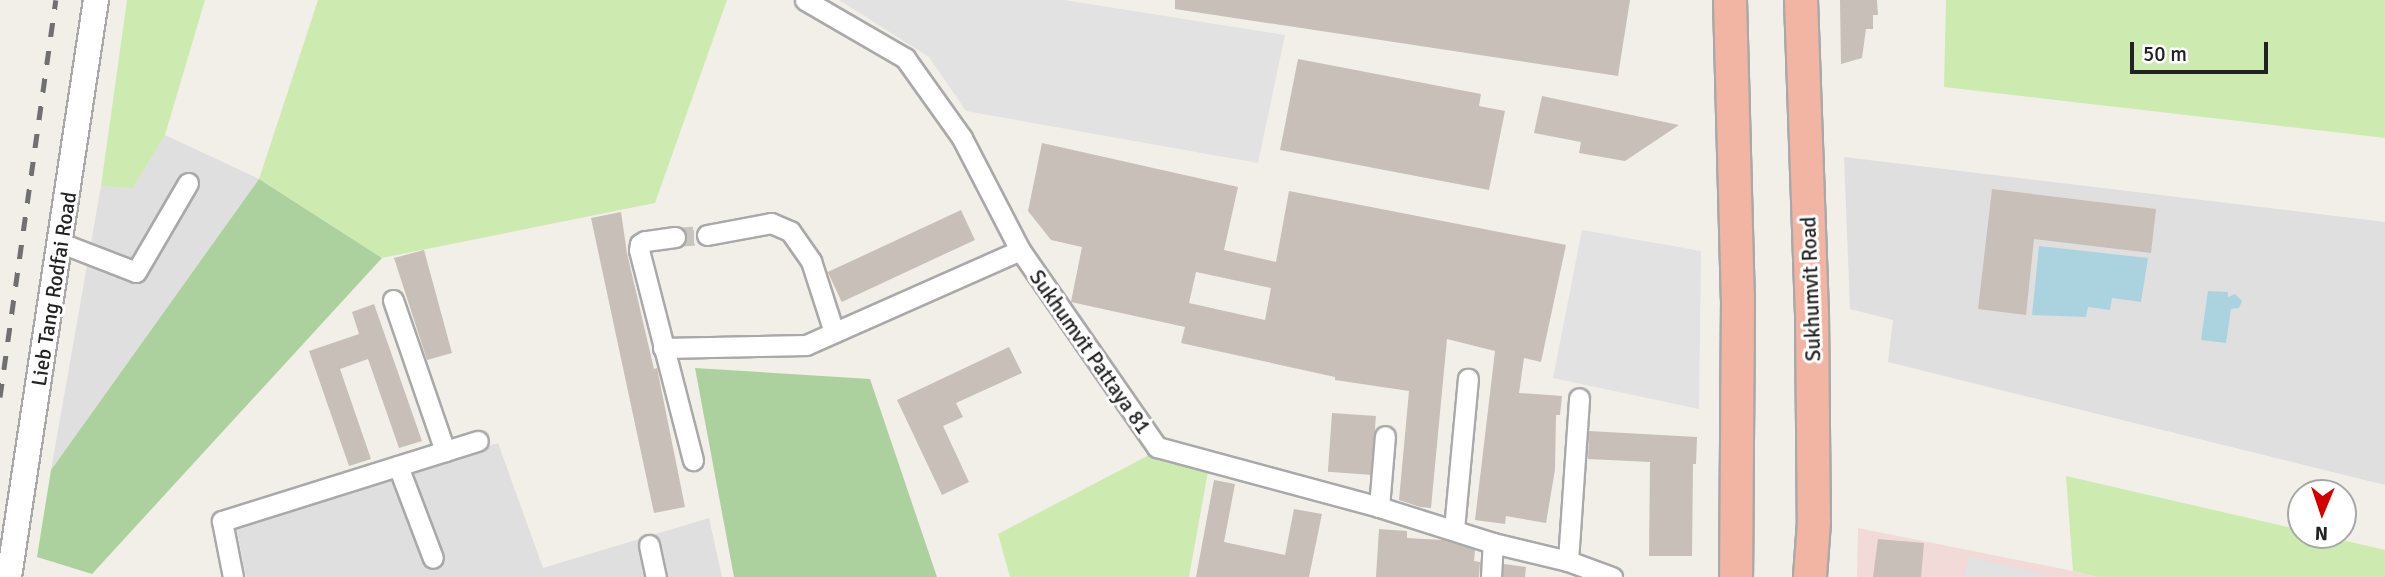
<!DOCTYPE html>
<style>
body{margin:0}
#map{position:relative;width:2385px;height:577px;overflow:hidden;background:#f2efe9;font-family:Signika,sans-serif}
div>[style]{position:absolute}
.residential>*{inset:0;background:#e0dfdf}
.commercial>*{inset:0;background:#f2dad9}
.grass>*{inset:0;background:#cdebb0}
.forest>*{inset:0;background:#add19e}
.parking>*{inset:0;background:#e2e2e2}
.water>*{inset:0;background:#aad3df}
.building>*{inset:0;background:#c7bfb8;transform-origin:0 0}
.minor-tunnel>*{height:19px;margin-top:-9.5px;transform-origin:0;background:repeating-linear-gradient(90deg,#c8c6c1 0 19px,transparent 0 29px)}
.roads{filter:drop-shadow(2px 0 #a9a9a9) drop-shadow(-2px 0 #a9a9a9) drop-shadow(0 2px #a9a9a9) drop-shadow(0 -2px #a9a9a9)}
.minor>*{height:19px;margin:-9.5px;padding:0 9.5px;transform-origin:9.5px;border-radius:9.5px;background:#fff}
.tertiary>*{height:24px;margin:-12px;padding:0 12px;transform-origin:12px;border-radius:12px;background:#fff}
.trunk>*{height:32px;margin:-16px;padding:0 16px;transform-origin:16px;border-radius:16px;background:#f2b4a3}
.rail>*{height:5px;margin-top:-2.5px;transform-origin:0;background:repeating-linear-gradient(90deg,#707070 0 14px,transparent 0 28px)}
span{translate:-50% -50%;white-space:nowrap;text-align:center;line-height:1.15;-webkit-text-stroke:6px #fff;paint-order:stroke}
.street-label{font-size:21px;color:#222}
.north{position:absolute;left:2287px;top:479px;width:70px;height:70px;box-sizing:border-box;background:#fff;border:2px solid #a7a7a7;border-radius:50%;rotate:182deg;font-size:19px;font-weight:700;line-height:28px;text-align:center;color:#222}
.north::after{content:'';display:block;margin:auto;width:24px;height:32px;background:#d40000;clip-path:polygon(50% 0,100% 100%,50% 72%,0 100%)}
.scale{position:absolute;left:2130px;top:42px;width:138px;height:32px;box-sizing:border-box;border:4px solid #222;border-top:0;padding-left:9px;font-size:21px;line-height:24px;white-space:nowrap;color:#222;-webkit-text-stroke:5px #fff;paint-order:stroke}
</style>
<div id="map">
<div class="residential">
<i style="clip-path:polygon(165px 135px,259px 179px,51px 470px,101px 186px,133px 187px)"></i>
<i style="clip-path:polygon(1844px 157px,2385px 222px,2385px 485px,1888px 362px,1893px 320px,1850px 309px)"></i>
<i style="clip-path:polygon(498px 443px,543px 568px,709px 518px,722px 577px,246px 577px,236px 526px)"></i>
</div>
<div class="commercial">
<i style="clip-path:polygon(1858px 528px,2073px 571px,2098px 577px,1857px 577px)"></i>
</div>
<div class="grass">
<i style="clip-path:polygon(127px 0,205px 0,165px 135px,133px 188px,101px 186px)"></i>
<i style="clip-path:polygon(318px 0,727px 0,655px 203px,382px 258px,259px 179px)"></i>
<i style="clip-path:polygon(1946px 0,2385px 0,2385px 138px,1944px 87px)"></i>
<i style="clip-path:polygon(1153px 453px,1209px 466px,1189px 577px,1010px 577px,998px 534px)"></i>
<i style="clip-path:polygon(2066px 476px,2301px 530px,2301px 535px,2321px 535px,2385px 550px,2385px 577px,2098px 577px,2073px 571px)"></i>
</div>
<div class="forest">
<i style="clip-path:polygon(259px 179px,382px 258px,92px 574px,37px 557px,51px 470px)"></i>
<i style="clip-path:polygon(695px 368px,870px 379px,937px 577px,734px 577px)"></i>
</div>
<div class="parking">
<i style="clip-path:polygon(839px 0,1064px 0,1285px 35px,1258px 163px,966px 111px,929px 57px)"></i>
<i style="clip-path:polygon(1582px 230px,1701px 251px,1699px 409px,1553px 378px)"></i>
<i style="clip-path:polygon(1970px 557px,2052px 577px,1964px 577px)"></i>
</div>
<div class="water">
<i style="clip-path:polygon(2039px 246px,2148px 258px,2141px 302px,2112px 298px,2110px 310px,2088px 307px,2086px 317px,2032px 315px)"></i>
<i style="clip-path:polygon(2208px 291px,2228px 292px,2228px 297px,2235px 294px,2242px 301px,2239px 308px,2231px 309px,2226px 343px,2201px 340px)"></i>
</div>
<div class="building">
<i style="clip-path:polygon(1175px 0,1630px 0,1618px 76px,1175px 9px)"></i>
<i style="clip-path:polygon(1840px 0,1877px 0,1878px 15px,1873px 15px,1873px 29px,1866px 29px,1862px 58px,1841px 64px)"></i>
<i style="clip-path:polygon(1298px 59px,1481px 94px,1479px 106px,1505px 111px,1489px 190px,1280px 150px)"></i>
<i style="clip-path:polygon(1542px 96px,1679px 125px,1625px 161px,1579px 153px,1581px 142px,1534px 133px)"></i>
<i style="clip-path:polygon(evenodd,1042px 143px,1238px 187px,1224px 250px,1276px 262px,1289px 191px,1566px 245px,1541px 362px,1524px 358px,1519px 393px,1562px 396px,1560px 415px,1556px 415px,1555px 470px,1546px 523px,1506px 516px,1505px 524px,1475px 520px,1495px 351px,1447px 339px,1431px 508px,1420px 507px,1399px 500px,1409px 391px,1335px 380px,1335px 377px,1181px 343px,1185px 327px,1071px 302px,1082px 247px,1051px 240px,1028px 211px,1042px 143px,1196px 272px,1271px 288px,1265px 320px,1189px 303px,1196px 272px)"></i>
<i style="clip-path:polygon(1992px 189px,2156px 209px,2151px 253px,2034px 239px,2026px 315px,1978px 309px)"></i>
<i style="left:961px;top:210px;width:33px;height:147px;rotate:65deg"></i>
<i style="clip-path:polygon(621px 212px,627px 253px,654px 369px,657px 368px,685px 507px,654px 513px,591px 218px)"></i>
<i style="clip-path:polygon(424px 250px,452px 353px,427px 360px,394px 258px)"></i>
<i style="clip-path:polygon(374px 304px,422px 441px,399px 448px,368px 359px,340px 369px,371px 459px,349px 466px,309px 351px,359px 334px,352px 312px)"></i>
<i style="clip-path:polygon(1009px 347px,1022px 373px,956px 403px,963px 417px,943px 426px,969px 482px,942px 495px,897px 400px)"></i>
<i style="left:1332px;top:413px;width:44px;height:59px;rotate:4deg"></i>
<i style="clip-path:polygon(1589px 431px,1697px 437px,1696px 464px,1693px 464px,1692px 556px,1649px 556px,1650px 462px,1588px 459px)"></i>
<i style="clip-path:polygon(1214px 480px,1235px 484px,1224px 542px,1285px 555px,1294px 509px,1322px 514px,1309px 577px,1196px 577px)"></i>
<i style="clip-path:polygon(1379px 529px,1407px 531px,1407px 538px,1443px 540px,1475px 550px,1474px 561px,1480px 562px,1479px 577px,1376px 577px)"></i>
<i style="clip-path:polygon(1878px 539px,1924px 543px,1921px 577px,1873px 577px)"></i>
<i style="clip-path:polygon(1504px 564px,1526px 567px,1525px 577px,1503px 577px)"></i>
</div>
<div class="minor-tunnel">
<i style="left:675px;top:237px;width:32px;rotate:-4deg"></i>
</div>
<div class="roads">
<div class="minor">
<i style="left:805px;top:0;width:116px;rotate:30.1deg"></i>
<i style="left:905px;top:58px;width:98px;rotate:54.5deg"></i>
<i style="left:962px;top:138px;width:126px;rotate:62.6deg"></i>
<i style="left:1020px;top:250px;width:240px;rotate:55.2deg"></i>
<i style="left:1157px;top:447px;width:230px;rotate:15.1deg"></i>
<i style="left:1379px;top:507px;width:120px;rotate:17.5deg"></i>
<i style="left:1493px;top:543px;width:77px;rotate:13.5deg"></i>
<i style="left:1568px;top:561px;width:47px;rotate:20deg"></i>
<i style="left:707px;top:235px;width:65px;rotate:-10.6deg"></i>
<i style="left:771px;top:223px;width:21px;rotate:23deg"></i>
<i style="left:790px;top:231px;width:37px;rotate:55deg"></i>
<i style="left:811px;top:261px;width:75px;rotate:72.1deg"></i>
<i style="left:675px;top:237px;width:30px;rotate:172deg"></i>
<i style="left:645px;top:241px;width:6px;rotate:149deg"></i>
<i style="left:640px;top:244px;width:6px;rotate:99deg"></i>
<i style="left:639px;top:250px;width:217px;rotate:75.6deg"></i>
<i style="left:61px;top:243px;width:80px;rotate:21.1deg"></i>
<i style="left:136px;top:272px;width:103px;rotate:-59.7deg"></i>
<i style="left:393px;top:300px;width:160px;rotate:71deg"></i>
<i style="left:663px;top:348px;width:143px;rotate:-1.2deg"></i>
<i style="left:806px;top:345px;width:234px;rotate:-23.9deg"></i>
<i style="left:398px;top:466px;width:98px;rotate:69.2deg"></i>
<i style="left:1379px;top:507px;width:71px;rotate:-85.2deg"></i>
<i style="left:1454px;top:529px;width:151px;rotate:-84.7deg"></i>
<i style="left:649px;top:545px;width:33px;rotate:78deg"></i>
<i style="left:1568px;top:561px;width:163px;rotate:-86.1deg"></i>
<i style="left:233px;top:577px;width:57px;rotate:-101.1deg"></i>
<i style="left:222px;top:521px;width:268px;rotate:-17.4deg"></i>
<i style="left:1491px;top:577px;width:34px;rotate:-87deg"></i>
</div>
<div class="tertiary">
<i style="left:9px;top:577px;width:584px;rotate:-81.43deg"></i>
</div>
<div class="trunk">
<i style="left:1730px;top:0;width:299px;rotate:88.5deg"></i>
<i style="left:1738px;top:299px;width:278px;rotate:90.4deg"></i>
<i style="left:1801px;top:0;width:312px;rotate:88deg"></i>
<i style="left:1812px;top:312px;width:210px;rotate:89.5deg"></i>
<i style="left:1814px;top:522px;width:55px;rotate:94.2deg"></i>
</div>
</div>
<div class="rail">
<i style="left:0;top:397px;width:401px;rotate:-82deg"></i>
</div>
<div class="street-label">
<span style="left:54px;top:289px;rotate:-81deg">Lieb Tang Rodfai Road</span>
<span style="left:1811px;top:289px;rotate:-92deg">Sukhumvit Road</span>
<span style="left:1090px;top:352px;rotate:55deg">Sukhumvit Pattaya 81</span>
</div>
<div class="north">N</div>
<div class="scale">50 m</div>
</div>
